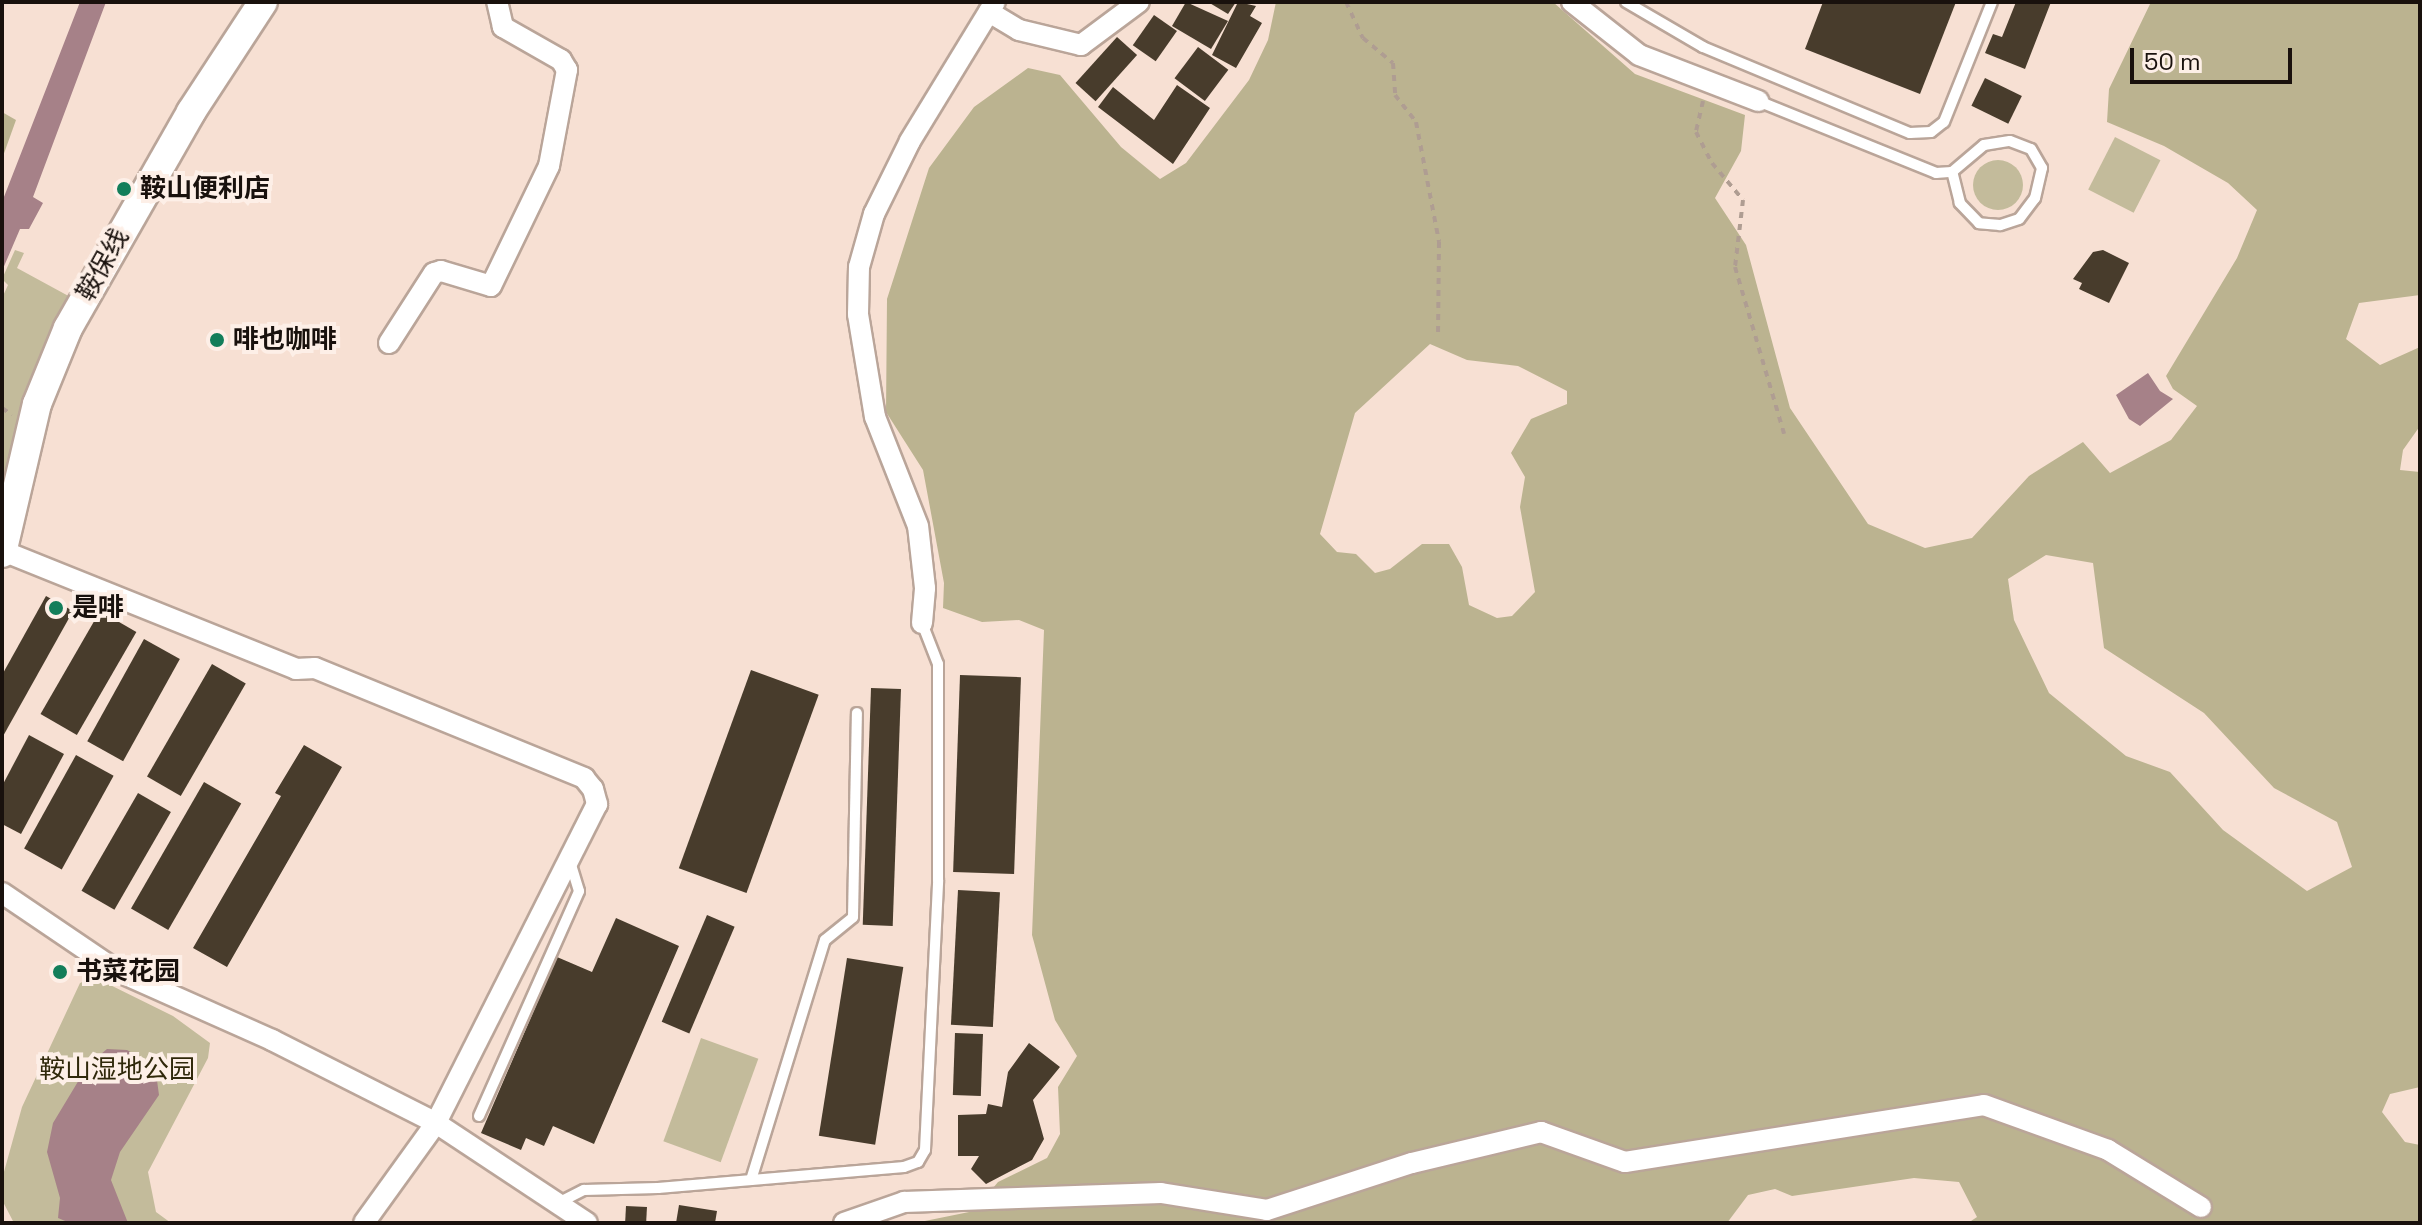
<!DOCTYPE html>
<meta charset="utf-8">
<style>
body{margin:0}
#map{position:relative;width:2422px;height:1225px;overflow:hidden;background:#f7e0d3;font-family:"Space Grotesk","Noto Sans SC",sans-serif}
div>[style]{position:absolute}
.green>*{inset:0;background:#c3bb9b;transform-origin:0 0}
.round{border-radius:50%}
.forest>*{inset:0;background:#bbb390}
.water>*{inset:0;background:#a68188}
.building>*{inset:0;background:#483c2c;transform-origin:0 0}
.path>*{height:4px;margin-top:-2px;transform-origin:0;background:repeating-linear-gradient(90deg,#af9d92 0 6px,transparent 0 12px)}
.roads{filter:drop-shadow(2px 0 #baa599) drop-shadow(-2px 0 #baa599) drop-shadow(0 2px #baa599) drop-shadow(0 -2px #baa599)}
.service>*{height:10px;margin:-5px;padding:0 5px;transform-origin:5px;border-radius:5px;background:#fff}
.minor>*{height:20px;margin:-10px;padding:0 10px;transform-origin:10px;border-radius:10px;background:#fff}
.secondary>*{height:28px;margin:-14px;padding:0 14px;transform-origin:14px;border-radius:14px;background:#fff}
.dots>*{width:22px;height:22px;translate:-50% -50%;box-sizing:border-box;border:4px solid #fdefe7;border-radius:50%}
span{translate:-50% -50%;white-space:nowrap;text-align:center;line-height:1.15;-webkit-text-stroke:8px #fdefe7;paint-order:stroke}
.poi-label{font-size:26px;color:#19110d;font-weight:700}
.left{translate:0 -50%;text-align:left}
.street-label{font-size:26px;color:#19110d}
.park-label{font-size:26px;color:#30290b}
.frame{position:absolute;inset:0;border:4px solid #19110d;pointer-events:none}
.scale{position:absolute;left:2130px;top:48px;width:162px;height:36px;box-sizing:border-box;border:4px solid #19110d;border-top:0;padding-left:10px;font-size:24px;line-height:28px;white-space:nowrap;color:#19110d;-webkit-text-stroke:6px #fdefe7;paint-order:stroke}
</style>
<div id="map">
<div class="green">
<i style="left:2115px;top:137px;width:51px;height:59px;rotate:27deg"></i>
<i class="round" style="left:1973px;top:160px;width:50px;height:50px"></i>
<i style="clip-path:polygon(15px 250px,24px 253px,17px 268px,74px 299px,2px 527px,2px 298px,8px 285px,2px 279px)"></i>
<i style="clip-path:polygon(94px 977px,173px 1016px,210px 1043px,208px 1058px,148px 1172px,156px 1212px,171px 1223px,14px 1223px,2px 1200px,2px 1179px,22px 1107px,80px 983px)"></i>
<i style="left:701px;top:1038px;width:61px;height:110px;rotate:20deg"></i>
</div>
<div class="forest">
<i style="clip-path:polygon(evenodd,1276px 2px,1553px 2px,1635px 74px,1745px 115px,1741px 151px,1715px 198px,1746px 245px,1790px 408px,1868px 524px,1925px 548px,1972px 538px,2029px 476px,2083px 442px,2110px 473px,2171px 440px,2197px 406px,2173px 389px,2166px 376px,2237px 258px,2257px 210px,2228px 183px,2164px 146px,2107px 122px,2109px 89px,2151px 2px,2420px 2px,2420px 295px,2359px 303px,2346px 339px,2380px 365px,2420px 347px,2420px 426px,2403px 450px,2400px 470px,2420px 472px,2420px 1087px,2390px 1094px,2382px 1112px,2405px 1142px,2420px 1145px,2420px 1223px,1968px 1223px,1977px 1217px,1959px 1182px,1914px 1178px,1792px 1196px,1775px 1189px,1748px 1195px,1727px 1223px,915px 1223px,974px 1211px,998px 1182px,1047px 1158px,1060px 1134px,1058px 1087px,1077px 1056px,1055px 1020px,1032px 935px,1044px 630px,1019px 620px,982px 622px,943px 608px,944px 583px,923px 470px,886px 412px,887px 299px,929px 168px,974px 107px,1028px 68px,1060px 75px,1121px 147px,1160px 179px,1186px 163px,1249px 80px,1268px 40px,1276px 2px,1430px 344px,1467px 360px,1518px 366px,1567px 391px,1567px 404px,1531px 419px,1511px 453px,1525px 477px,1520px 507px,1535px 592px,1512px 616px,1497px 618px,1469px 605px,1462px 567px,1449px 544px,1422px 544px,1390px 569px,1375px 573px,1356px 554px,1337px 552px,1320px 534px,1355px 413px,1430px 344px,1276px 2px,2046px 555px,2093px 563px,2104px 648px,2204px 713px,2274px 788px,2337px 822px,2352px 867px,2307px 891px,2223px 830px,2170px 772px,2126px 756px,2049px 693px,2014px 620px,2008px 579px,2046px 555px)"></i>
<i style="clip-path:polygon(2px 112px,16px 120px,2px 159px)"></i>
</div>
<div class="water">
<i style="clip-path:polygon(80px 2px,106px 2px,33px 197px,43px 203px,29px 229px,20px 229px,2px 271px,2px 202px)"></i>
<i style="clip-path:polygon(2148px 373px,2160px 391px,2173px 399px,2140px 426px,2129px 419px,2116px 395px)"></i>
<i style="clip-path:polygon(107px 1049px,127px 1050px,143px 1059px,156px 1073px,159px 1095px,120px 1152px,111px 1180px,128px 1223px,70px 1223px,58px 1218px,60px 1198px,47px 1152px,53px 1123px,88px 1065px)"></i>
</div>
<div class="building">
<i style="clip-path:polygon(1186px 2px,1228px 21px,1211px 49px,1172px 26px)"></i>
<i style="clip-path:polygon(1208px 2px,1236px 2px,1228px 14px)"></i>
<i style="clip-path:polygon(1238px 2px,1256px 6px,1250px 16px,1262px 23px,1236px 68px,1212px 55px)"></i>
<i style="clip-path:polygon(1823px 2px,1956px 2px,1920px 94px,1805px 49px)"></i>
<i style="clip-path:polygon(2016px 2px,2051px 2px,2025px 69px,1985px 53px,1993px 34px,2002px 37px)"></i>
<i style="left:1154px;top:15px;width:28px;height:37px;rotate:35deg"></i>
<i style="left:1117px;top:37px;width:27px;height:62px;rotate:42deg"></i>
<i style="left:1198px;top:47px;width:38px;height:39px;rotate:37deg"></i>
<i style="left:1985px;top:78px;width:41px;height:31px;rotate:26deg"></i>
<i style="clip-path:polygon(1177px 85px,1210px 108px,1173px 164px,1098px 107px,1113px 87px,1154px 120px)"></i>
<i style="clip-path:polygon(2103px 250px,2129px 263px,2109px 303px,2079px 289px,2082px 283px,2073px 279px,2093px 252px)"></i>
<i style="clip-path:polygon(46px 596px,73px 611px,2px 738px,2px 675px)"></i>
<i style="left:100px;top:611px;width:42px;height:119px;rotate:30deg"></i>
<i style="left:144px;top:639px;width:41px;height:117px;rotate:29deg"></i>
<i style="left:212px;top:664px;width:39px;height:130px;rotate:30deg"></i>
<i style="left:751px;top:670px;width:72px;height:211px;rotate:20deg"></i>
<i style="left:960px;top:675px;width:61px;height:197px;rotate:2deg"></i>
<i style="left:871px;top:688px;width:30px;height:237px;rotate:2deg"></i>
<i style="clip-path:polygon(29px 735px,64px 754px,21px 834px,2px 824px,2px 786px)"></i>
<i style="clip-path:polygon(304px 745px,342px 767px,227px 967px,193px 948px,281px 796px,275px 793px)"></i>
<i style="left:76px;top:755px;width:43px;height:107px;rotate:29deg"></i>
<i style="left:204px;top:782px;width:43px;height:146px;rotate:30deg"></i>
<i style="left:138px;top:793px;width:38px;height:113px;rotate:30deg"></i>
<i style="left:958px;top:890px;width:42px;height:135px;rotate:3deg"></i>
<i style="left:707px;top:915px;width:30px;height:116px;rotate:23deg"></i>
<i style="clip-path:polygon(616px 918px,679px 946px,594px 1144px,553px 1126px,544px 1146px,526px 1138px,521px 1150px,481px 1133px,557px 957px,592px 972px)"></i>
<i style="left:847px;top:958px;width:57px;height:180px;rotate:9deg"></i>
<i style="left:955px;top:1033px;width:28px;height:62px;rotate:2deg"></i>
<i style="clip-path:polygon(1029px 1043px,1060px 1067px,1033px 1100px,1044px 1139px,1032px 1160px,986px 1184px,971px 1169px,979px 1156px,958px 1156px,958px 1115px,986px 1114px,988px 1104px,1002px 1107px,1008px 1072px)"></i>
<i style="clip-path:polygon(679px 1205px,717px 1211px,715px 1223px,676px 1223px)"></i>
<i style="left:626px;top:1206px;width:21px;height:17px;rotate:3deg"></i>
</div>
<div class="path">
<i style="left:1346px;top:2px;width:40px;rotate:65deg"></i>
<i style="left:1363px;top:38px;width:39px;rotate:40deg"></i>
<i style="left:1393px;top:63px;width:32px;rotate:86deg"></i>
<i style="left:1395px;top:95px;width:34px;rotate:52deg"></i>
<i style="left:1416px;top:122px;width:122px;rotate:79.1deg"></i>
<i style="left:1439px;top:242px;width:90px;rotate:90.6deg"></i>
<i style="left:1703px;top:101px;width:32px;rotate:103deg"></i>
<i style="left:1696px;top:132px;width:35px;rotate:63deg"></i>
<i style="left:1712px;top:163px;width:48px;rotate:50deg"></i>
<i style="left:1743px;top:200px;width:67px;rotate:96.8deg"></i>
<i style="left:1735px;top:267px;width:174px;rotate:73.6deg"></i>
<i style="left:2px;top:408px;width:12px;rotate:35deg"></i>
</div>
<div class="roads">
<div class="service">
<i style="left:1626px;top:2px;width:89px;rotate:30.3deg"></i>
<i style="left:1703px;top:47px;width:224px;rotate:22.6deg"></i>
<i style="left:1910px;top:133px;width:21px;rotate:-3deg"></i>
<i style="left:1931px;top:132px;width:16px;rotate:-38deg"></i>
<i style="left:1944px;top:122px;width:129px;rotate:-68.2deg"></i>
<i style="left:1758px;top:101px;width:192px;rotate:22deg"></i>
<i style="left:1936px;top:173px;width:16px;rotate:-4deg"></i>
<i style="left:1952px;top:172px;width:42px;rotate:-40.2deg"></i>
<i style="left:1984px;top:145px;width:26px;rotate:-9deg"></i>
<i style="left:2010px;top:141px;width:22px;rotate:21deg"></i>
<i style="left:2031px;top:149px;width:22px;rotate:60deg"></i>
<i style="left:2042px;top:168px;width:31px;rotate:103deg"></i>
<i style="left:2035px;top:198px;width:26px;rotate:127deg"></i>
<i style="left:2019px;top:219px;width:20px;rotate:162deg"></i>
<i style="left:2000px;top:225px;width:21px;rotate:-175deg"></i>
<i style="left:1979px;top:223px;width:28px;rotate:-134deg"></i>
<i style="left:1960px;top:203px;width:32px;rotate:-104deg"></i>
<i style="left:479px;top:1116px;width:246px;rotate:-66deg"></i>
<i style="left:579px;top:891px;width:30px;rotate:-107deg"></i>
<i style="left:751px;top:1180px;width:251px;rotate:-72.9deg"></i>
<i style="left:825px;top:940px;width:36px;rotate:-39deg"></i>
<i style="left:853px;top:917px;width:204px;rotate:-88.9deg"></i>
<i style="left:560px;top:1202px;width:27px;rotate:-27deg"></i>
<i style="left:584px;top:1190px;width:74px;rotate:-1.5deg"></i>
<i style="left:658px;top:1188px;width:247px;rotate:-4.9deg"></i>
<i style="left:904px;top:1167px;width:15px;rotate:-20deg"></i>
<i style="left:918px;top:1162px;width:14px;rotate:-60deg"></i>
<i style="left:925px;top:1150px;width:270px;rotate:-87.2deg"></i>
<i style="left:938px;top:880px;width:216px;rotate:-90deg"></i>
<i style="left:938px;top:664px;width:44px;rotate:-111.3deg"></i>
</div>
<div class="minor">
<i style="left:1572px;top:2px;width:85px;rotate:38.3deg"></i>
<i style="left:1639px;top:55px;width:128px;rotate:21.1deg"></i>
<i style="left:989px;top:12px;width:35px;rotate:31deg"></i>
<i style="left:1019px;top:30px;width:64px;rotate:13.6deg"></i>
<i style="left:1081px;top:45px;width:72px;rotate:-36.6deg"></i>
<i style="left:389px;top:343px;width:83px;rotate:-57.3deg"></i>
<i style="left:434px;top:273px;width:7px;rotate:-16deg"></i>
<i style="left:441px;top:271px;width:52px;rotate:16.7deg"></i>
<i style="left:491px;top:286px;width:133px;rotate:-64.2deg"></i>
<i style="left:549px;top:166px;width:98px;rotate:-79.4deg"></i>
<i style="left:567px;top:70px;width:12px;rotate:-121deg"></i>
<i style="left:561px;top:60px;width:67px;rotate:-150.4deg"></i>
<i style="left:503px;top:27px;width:26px;rotate:-103deg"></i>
<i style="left:3px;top:551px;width:316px;rotate:21.9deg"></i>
<i style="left:296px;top:669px;width:19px;rotate:-3deg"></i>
<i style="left:315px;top:668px;width:291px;rotate:22.2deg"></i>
<i style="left:584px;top:778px;width:14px;rotate:51deg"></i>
<i style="left:593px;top:789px;width:16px;rotate:75deg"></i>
<i style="left:597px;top:804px;width:357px;rotate:116.8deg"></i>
<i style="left:436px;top:1123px;width:123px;rotate:125.8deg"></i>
<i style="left:922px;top:623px;width:35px;rotate:-85deg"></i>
<i style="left:925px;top:588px;width:62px;rotate:-96.4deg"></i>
<i style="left:918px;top:526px;width:117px;rotate:-111.5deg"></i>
<i style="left:875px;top:417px;width:104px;rotate:-99.4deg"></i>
<i style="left:858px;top:314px;width:47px;rotate:-88.8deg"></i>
<i style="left:859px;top:267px;width:55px;rotate:-74.2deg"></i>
<i style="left:874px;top:214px;width:81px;rotate:-63.7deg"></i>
<i style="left:910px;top:141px;width:163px;rotate:-58.6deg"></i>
<i style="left:2px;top:893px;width:139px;rotate:34.1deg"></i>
<i style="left:117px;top:971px;width:170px;rotate:24deg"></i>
<i style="left:272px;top:1040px;width:184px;rotate:26.8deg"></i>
<i style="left:436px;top:1123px;width:181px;rotate:33.5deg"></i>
<i style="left:844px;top:1223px;width:64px;rotate:-19.3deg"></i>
<i style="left:904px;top:1202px;width:257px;rotate:-2deg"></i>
<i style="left:1161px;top:1193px;width:107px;rotate:9.1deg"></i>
<i style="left:1267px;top:1210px;width:152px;rotate:-18deg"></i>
<i style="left:1412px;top:1163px;width:133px;rotate:-13.5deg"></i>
<i style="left:1541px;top:1132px;width:89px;rotate:19.7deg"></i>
<i style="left:1625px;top:1162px;width:363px;rotate:-9deg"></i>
<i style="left:1984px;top:1105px;width:132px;rotate:19.9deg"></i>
<i style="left:2108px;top:1150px;width:109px;rotate:31.5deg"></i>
</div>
<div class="secondary">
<i style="left:2px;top:553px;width:153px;rotate:-76.8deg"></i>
<i style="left:37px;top:404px;width:82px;rotate:-67.8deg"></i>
<i style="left:68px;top:328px;width:249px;rotate:-60.3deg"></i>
<i style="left:191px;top:112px;width:131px;rotate:-56.8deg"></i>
</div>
</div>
<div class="dots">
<i style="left:124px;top:189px;background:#137e5a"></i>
<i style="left:217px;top:340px;background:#137e5a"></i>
<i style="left:56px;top:608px;background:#137e5a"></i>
<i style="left:60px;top:972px;background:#137e5a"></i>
</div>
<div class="poi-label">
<span class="left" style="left:140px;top:189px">鞍山便利店</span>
<span class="left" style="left:233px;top:340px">啡也咖啡</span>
<span class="left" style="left:72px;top:608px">是啡</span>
<span class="left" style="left:76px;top:972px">书菜花园</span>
</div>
<div class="street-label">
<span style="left:103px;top:265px;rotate:-61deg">鞍保线</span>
</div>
<div class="park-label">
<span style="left:117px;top:1070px">鞍山湿地公园</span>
</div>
<div class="frame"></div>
<div class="scale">50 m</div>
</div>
